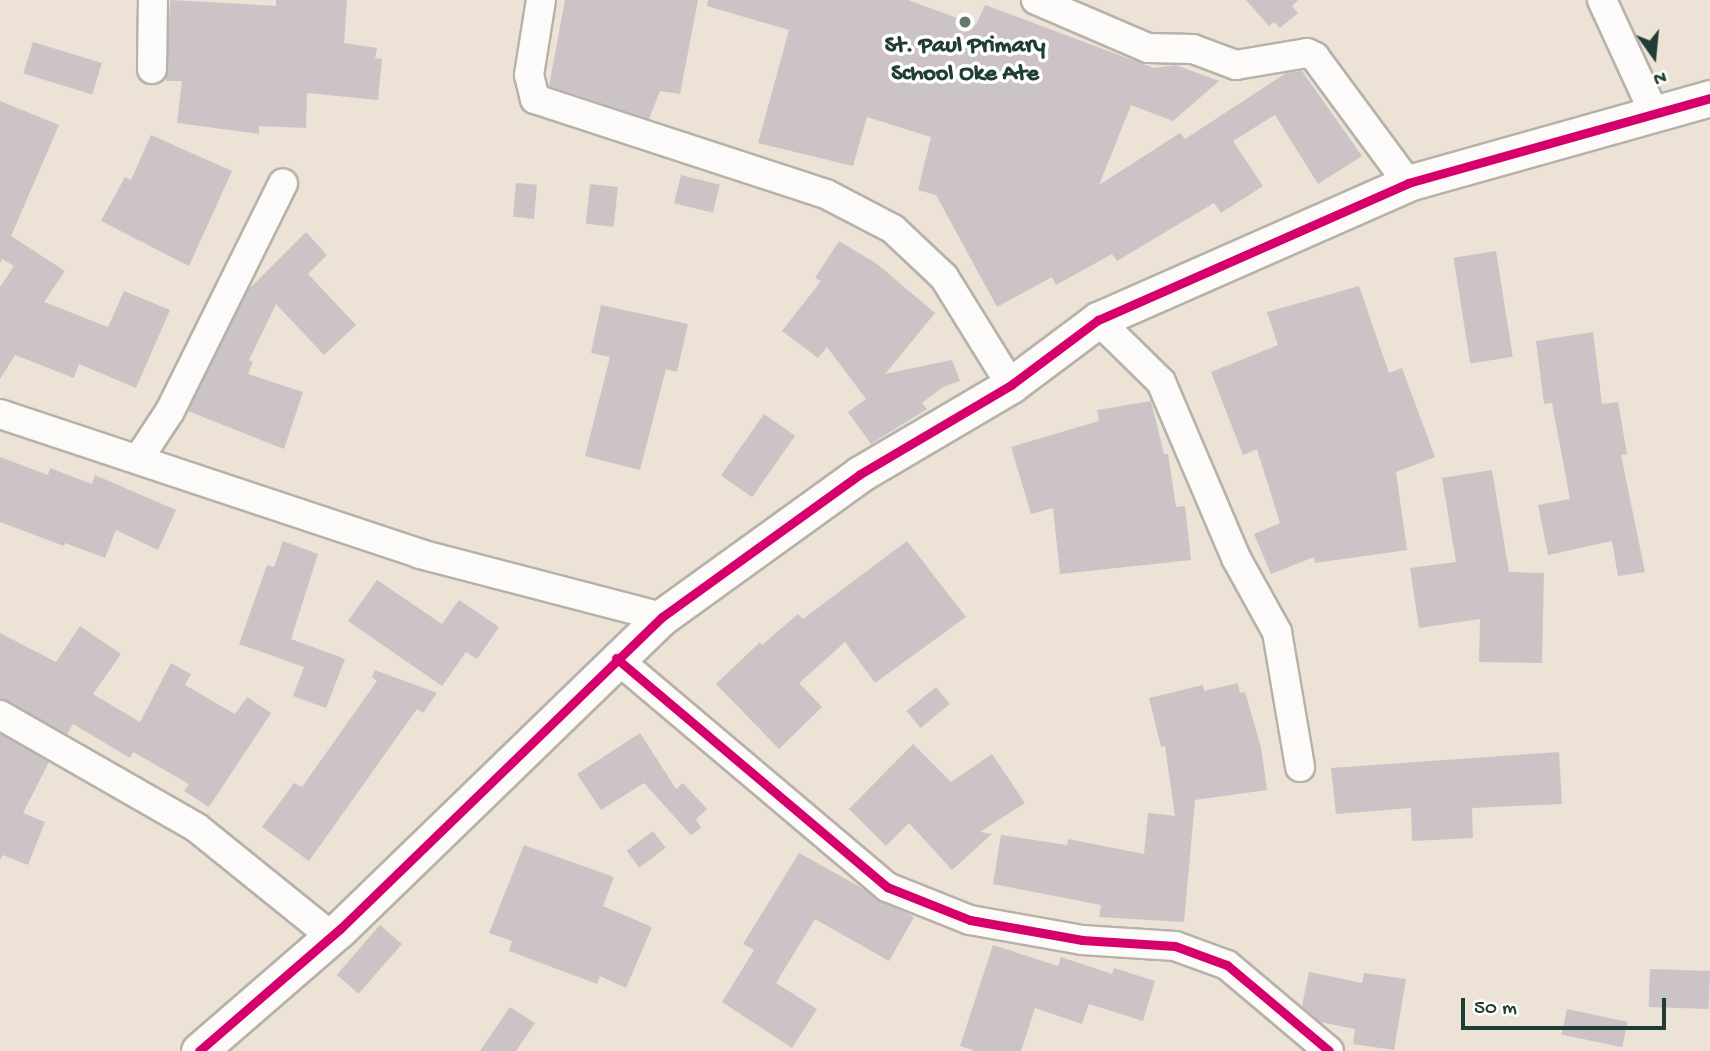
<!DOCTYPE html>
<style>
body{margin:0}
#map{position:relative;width:1710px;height:1051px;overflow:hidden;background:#ece2d5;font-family:"Gochi Hand",sans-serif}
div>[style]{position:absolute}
.building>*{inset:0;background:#ccc3c6;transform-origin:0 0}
.roads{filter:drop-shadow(2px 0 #b6b2a9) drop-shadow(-2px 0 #b6b2a9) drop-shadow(0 2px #b6b2a9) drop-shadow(0 -2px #b6b2a9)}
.minor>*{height:28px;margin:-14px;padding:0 14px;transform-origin:14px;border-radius:14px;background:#fcfbf9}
.tertiary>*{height:35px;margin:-17.5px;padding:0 17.5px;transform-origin:17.5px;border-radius:17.5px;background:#fcfbf9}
.cycleway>*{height:9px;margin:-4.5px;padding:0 4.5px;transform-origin:4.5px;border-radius:4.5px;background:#d6006c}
.dots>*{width:19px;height:19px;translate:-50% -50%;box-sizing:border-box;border:4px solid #fff;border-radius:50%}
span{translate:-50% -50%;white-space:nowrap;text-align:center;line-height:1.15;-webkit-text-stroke:7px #fff;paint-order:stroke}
.poi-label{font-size:24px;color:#1f3d34;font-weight:700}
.north{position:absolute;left:1619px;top:21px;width:70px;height:70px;-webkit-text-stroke:5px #fff;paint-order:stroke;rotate:165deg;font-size:19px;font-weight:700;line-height:28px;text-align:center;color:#1f3d34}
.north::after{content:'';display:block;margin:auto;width:24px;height:32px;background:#1f3d34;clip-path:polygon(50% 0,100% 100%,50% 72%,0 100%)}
.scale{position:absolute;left:1461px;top:998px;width:205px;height:32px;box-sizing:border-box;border:4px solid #1f3d34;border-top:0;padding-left:9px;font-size:21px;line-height:24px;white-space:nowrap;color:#1f3d34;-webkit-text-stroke:5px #fff;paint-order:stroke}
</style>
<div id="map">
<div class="building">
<i style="clip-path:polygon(170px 0,276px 6px,276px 0,347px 0,344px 43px,377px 48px,375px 58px,382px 59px,378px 100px,307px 93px,306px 128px,259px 126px,259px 134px,177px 123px,182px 81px,166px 81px)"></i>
<i style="clip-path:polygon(565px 0,698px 0,680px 94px,660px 91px,649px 119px,549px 86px)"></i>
<i style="clip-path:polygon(708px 0,908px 0,976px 25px,985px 5px,1154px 68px,1176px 65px,1219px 81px,1173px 121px,1131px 105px,1099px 185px,1180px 133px,1185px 139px,1286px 73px,1302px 71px,1362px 156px,1318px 184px,1275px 115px,1233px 141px,1263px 186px,1221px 213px,1214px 203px,1117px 261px,1112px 254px,1056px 285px,1052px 277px,997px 307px,936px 195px,918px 190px,931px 137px,867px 117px,853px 166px,758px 143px,789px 30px,707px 6px)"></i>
<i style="clip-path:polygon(1246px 0,1298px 0,1292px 6px,1298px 13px,1280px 28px,1274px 22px,1269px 26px)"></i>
<i style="left:33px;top:42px;width:72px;height:33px;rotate:17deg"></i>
<i style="clip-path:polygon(0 101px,59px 125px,11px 236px,65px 271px,44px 302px,108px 327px,124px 291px,170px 310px,136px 388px,79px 364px,74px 378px,15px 355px,0 379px,0 287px,14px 266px,2px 259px,0 263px)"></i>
<i style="clip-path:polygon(151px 135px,232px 171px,189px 266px,101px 221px,125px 177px,131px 180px)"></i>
<i style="left:681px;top:175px;width:40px;height:29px;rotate:14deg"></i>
<i style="left:516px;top:183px;width:21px;height:34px;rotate:5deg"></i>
<i style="left:590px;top:184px;width:28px;height:40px;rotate:6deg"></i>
<i style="clip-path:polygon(306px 232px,327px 255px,308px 274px,356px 325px,324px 355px,276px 304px,249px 360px,253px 362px,248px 374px,303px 392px,284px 449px,188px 411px,248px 290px)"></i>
<i style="clip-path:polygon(839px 241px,877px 264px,935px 313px,885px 374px,952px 360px,960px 381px,943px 387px,922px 403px,927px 409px,871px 444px,848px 412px,866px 399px,827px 347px,818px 358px,782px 331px,821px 281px,815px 278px)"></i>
<i style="left:1496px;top:251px;width:107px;height:43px;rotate:81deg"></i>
<i style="clip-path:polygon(1359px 286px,1389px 373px,1402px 368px,1435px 457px,1396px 472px,1407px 550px,1315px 563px,1314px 557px,1271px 574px,1254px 534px,1280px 523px,1257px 449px,1243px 455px,1211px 372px,1278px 345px,1267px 312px)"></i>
<i style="clip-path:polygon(601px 305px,688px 324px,677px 372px,666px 369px,640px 470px,585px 456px,610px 357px,591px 353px)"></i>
<i style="clip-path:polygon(1593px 332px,1602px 404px,1618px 402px,1627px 454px,1621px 455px,1645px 572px,1618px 576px,1612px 541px,1548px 555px,1538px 505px,1570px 499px,1552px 403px,1544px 404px,1536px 341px)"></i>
<i style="clip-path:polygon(1151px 401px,1164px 454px,1168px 454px,1176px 507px,1185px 506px,1191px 560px,1060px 574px,1053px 508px,1031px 514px,1011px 447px,1099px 421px,1097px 410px)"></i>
<i style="left:764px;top:414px;width:38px;height:75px;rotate:35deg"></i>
<i style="clip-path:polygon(0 457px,48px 475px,50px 468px,92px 484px,95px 475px,176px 510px,158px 550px,116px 530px,105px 558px,65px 543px,64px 546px,0 522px)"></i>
<i style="clip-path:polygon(1492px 470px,1509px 572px,1544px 573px,1542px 663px,1479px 662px,1480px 619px,1419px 628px,1410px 568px,1456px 562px,1442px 478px)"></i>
<i style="clip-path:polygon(283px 541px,318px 554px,291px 639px,345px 659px,326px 708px,293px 696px,304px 667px,239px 644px,267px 565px,274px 567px)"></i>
<i style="clip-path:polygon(907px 541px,966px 617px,875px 683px,845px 642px,799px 683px,822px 707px,779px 749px,716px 684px,760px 642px,762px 645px,798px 614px,803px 619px)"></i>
<i style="clip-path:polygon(377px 580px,442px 624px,459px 600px,499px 627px,477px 659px,466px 652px,442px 686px,348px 621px)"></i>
<i style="clip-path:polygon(80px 626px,121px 654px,93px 694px,140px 722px,171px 663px,191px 674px,185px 685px,235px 714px,247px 697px,271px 713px,209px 807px,184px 791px,189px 784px,133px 752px,130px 758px,73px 724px,67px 734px,0 698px,0 633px,56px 662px)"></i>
<i style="clip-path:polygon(375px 670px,437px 693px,423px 713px,417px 709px,309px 861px,262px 827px,294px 783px,302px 787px,377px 681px,372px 677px)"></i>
<i style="clip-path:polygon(1238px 683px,1240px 693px,1245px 692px,1261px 747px,1267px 790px,1195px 800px,1184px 922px,1099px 917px,1101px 905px,993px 884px,1001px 835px,1067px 845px,1068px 839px,1144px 854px,1148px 813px,1175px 816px,1165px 746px,1161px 747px,1149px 698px,1203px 685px,1204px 691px)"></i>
<i style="left:936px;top:687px;width:22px;height:38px;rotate:51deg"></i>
<i style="clip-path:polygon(640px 733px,676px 789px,683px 783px,707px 809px,696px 819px,701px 828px,691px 835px,644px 783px,601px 810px,577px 774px)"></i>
<i style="clip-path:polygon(0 734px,49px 762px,23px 813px,45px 822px,28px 865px,3px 855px,0 860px)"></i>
<i style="clip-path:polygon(913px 744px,951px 782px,992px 754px,1025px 803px,980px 832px,992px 834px,952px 870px,909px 823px,886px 846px,849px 809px)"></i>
<i style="clip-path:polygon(1559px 752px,1562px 804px,1472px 808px,1473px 838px,1412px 841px,1411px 808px,1336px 814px,1331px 768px)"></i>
<i style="left:653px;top:831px;width:21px;height:33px;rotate:53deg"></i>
<i style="clip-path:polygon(524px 845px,614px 877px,603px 906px,652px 927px,626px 988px,600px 976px,597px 984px,509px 951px,512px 941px,489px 933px)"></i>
<i style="clip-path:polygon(799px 853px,914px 917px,889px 961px,815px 919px,776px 983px,817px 1009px,792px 1048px,722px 1002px,754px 950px,743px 944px)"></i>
<i style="left:380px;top:925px;width:29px;height:66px;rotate:41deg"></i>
<i style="clip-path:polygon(993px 945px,1058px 966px,1061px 957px,1112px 974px,1114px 968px,1155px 981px,1143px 1021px,1089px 1004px,1082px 1024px,1035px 1008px,1021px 1051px,975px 1051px,960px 1046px)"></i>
<i style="left:1650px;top:969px;width:60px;height:38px;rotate:2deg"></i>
<i style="clip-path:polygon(1309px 972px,1362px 983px,1364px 973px,1406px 979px,1394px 1050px,1353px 1044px,1355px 1029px,1320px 1022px,1302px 1006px)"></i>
<i style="clip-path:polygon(510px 1007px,535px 1023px,516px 1051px,480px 1051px)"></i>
<i style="left:1567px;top:1009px;width:62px;height:26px;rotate:12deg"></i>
</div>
<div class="roads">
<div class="minor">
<i style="left:541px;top:0;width:76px;rotate:99.1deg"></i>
<i style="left:529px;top:75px;width:25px;rotate:76deg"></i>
<i style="left:535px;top:99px;width:306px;rotate:18.1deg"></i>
<i style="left:826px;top:194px;width:76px;rotate:27.6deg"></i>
<i style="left:893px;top:229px;width:70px;rotate:43.3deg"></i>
<i style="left:944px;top:277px;width:127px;rotate:58.2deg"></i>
<i style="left:1036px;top:0;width:122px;rotate:23.2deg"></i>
<i style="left:1148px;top:48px;width:45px;rotate:1.3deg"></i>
<i style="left:1193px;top:49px;width:46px;rotate:20.4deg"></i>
<i style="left:1236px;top:65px;width:72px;rotate:-9.6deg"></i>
<i style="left:1307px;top:53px;width:9px;rotate:27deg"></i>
<i style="left:1315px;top:57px;width:157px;rotate:53.6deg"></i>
<i style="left:1602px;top:0;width:127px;rotate:65.3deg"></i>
<i style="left:152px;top:69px;width:69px;rotate:-89.2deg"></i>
<i style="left:1098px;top:320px;width:88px;rotate:44.5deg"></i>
<i style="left:1161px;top:382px;width:191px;rotate:66.9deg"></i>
<i style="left:1236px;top:558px;width:85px;rotate:61deg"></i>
<i style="left:1277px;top:632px;width:137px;rotate:80.3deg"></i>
<i style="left:0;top:414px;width:443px;rotate:18.4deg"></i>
<i style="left:420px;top:554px;width:250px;rotate:14.6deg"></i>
<i style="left:139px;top:458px;width:56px;rotate:-56.6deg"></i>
<i style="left:170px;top:411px;width:254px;rotate:-63.6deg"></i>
<i style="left:616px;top:658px;width:355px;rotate:40.2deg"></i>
<i style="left:887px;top:887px;width:89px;rotate:21.7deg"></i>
<i style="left:970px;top:920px;width:114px;rotate:10.1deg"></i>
<i style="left:1082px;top:940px;width:93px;rotate:3.7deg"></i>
<i style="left:1175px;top:946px;width:55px;rotate:20.1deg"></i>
<i style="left:1227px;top:965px;width:133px;rotate:40.1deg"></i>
<i style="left:0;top:715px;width:227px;rotate:29.8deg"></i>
<i style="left:197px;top:828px;width:172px;rotate:38.9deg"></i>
</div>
<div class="tertiary">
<i style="left:199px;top:1051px;width:186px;rotate:-40.9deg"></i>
<i style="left:340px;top:929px;width:448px;rotate:-44.1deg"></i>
<i style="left:662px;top:617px;width:244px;rotate:-35.8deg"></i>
<i style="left:860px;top:474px;width:175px;rotate:-30.5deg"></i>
<i style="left:1011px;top:385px;width:109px;rotate:-36.8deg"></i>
<i style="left:1098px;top:320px;width:339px;rotate:-23.8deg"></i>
<i style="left:1408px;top:183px;width:314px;rotate:-15.7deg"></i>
</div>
</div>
<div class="cycleway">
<i style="left:616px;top:658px;width:355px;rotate:40.2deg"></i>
<i style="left:887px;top:887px;width:89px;rotate:21.7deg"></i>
<i style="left:970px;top:920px;width:114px;rotate:10.1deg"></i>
<i style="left:1082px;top:940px;width:93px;rotate:3.7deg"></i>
<i style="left:1175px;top:946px;width:55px;rotate:20.1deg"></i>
<i style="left:1227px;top:965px;width:133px;rotate:40.1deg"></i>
<i style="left:199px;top:1051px;width:186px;rotate:-40.9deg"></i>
<i style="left:340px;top:929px;width:448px;rotate:-44.1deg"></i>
<i style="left:662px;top:617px;width:244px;rotate:-35.8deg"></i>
<i style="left:860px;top:474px;width:175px;rotate:-30.5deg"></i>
<i style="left:1011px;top:385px;width:109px;rotate:-36.8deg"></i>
<i style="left:1098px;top:320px;width:339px;rotate:-23.8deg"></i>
<i style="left:1408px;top:183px;width:314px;rotate:-15.7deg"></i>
</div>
<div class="dots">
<i style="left:965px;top:22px;background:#67776c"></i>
</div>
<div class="poi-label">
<span style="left:965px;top:61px">St. Paul Primary<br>School Oke Ate</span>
</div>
<div class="north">N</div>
<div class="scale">50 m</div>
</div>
